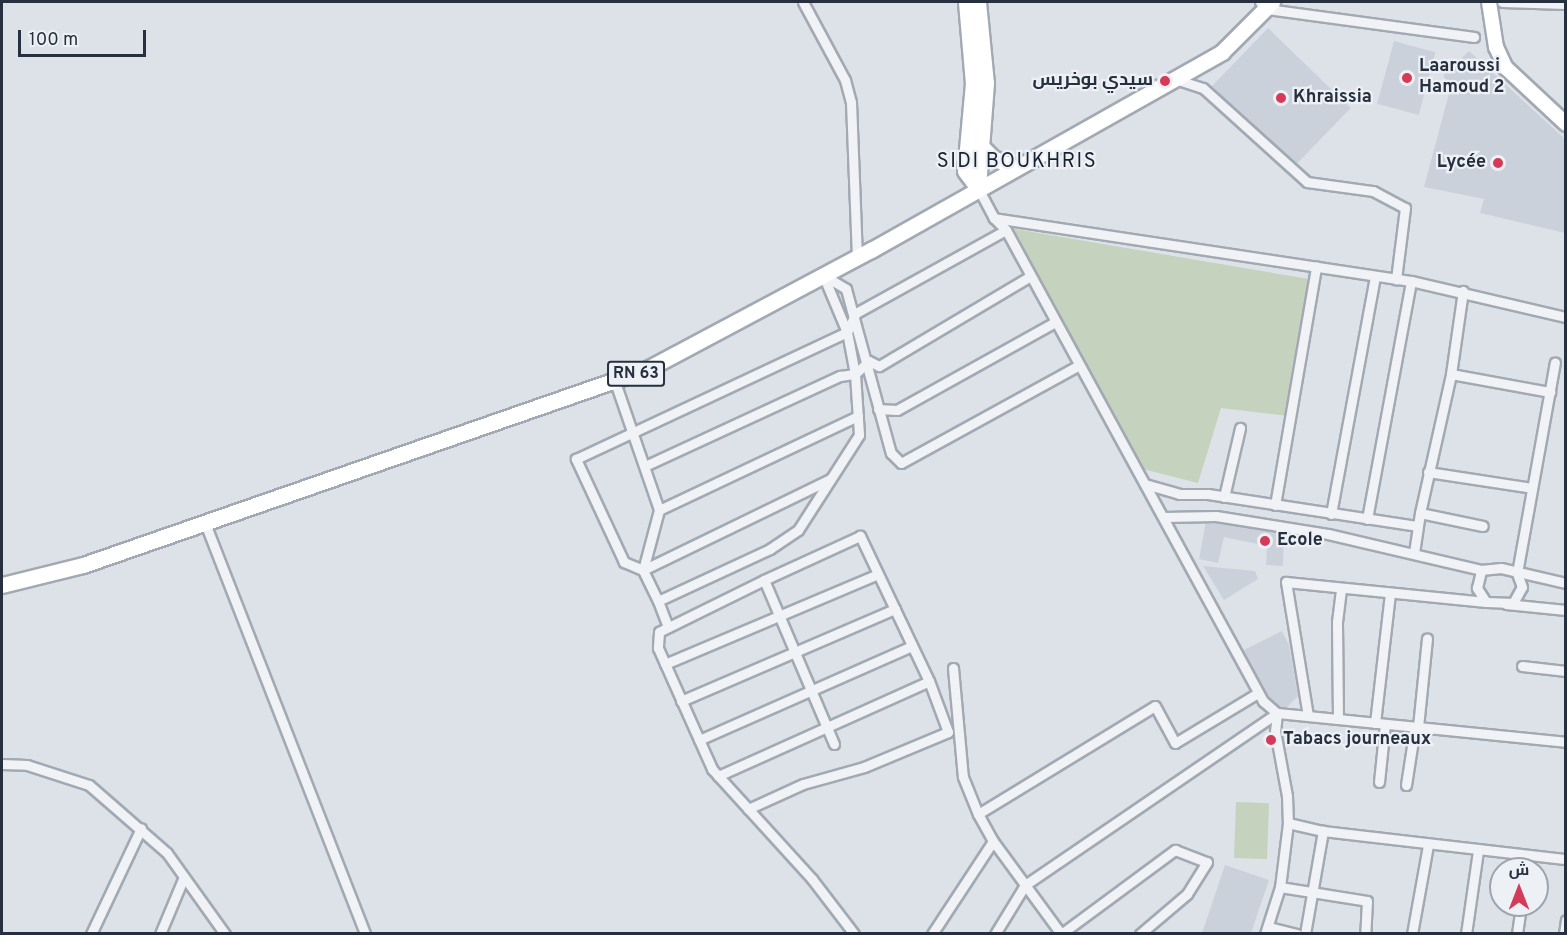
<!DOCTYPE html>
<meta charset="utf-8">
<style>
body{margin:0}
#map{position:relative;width:1567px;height:935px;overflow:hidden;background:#dde2e8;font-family:Overpass,Cairo,sans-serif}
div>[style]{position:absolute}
.built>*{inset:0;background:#cbd1da;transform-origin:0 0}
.green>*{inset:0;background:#c4d2be;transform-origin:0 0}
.roads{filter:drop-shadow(2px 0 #a2a9b2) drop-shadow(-2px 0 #a2a9b2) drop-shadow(0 2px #a2a9b2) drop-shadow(0 -2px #a2a9b2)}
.minor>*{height:9px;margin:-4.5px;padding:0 4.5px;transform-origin:4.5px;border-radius:4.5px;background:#f0f2f6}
.secondary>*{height:14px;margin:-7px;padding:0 7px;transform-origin:7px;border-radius:7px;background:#fff}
.primary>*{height:15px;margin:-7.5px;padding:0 7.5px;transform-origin:7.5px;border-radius:7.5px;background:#fff}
.trunk>*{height:15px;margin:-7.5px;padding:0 7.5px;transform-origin:7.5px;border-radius:7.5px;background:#fff}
.dots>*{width:16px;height:16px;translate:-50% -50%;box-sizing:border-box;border:3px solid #edf1f6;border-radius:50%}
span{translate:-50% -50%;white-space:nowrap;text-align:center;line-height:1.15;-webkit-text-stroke:4.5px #edf1f6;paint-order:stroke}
.shield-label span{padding:2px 4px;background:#edf1f6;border:2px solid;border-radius:4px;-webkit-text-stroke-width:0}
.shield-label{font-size:16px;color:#26303f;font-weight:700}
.poi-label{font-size:18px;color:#26303f;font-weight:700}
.left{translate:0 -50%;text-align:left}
.right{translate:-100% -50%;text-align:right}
.neighbourhood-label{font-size:20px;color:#182130;letter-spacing:1.5px}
.frame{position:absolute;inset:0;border:3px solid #26303f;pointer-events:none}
.north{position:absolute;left:1489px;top:857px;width:60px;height:60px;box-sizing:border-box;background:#edf1f6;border:2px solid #9da4ad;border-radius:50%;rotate:0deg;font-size:16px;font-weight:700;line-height:24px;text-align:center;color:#26303f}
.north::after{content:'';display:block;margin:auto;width:21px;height:27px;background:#d53a58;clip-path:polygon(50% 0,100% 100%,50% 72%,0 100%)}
.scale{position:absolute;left:18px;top:30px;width:128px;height:27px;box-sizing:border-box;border:3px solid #26303f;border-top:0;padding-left:8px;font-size:18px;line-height:21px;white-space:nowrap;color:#26303f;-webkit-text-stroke:4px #edf1f6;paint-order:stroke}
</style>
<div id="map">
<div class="built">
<i style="left:1268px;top:28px;width:115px;height:84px;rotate:44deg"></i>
<i style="left:1394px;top:41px;width:43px;height:65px;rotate:15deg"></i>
<i style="clip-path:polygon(1469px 51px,1565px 139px,1565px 233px,1480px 213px,1484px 199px,1424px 187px,1451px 86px,1443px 76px)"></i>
<i style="clip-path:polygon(1207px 516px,1284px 527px,1283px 566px,1266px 565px,1267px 546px,1224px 537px,1218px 563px,1199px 559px)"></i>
<i style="clip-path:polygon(1203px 566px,1255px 571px,1258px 579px,1224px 600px)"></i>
<i style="clip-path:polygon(1282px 631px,1289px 645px,1298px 696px,1286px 708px,1270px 704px,1244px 650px)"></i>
<i style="clip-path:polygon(1225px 865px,1269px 880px,1251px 933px,1202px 933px)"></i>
</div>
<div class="green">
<i style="clip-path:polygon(1014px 229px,1315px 280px,1288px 416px,1221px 408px,1198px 483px,1143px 469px)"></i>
<i style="left:1236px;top:802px;width:33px;height:56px;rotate:2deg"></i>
</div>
<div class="roads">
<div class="minor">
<i style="left:803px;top:2px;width:89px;rotate:61.7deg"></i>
<i style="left:845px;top:80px;width:23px;rotate:75deg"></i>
<i style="left:851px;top:102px;width:155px;rotate:87.8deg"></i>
<i style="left:1260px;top:2px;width:10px;rotate:45deg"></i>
<i style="left:1267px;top:9px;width:209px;rotate:7.7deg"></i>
<i style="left:1502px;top:2px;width:64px;rotate:1.8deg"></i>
<i style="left:1175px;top:79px;width:29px;rotate:18deg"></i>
<i style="left:1203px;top:88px;width:140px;rotate:42.1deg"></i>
<i style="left:1307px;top:182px;width:67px;rotate:7.8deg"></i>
<i style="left:1373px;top:191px;width:36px;rotate:28deg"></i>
<i style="left:1405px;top:208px;width:72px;rotate:97.2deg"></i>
<i style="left:978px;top:188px;width:34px;rotate:62deg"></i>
<i style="left:994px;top:218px;width:17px;rotate:45deg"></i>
<i style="left:1006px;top:230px;width:537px;rotate:61.38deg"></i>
<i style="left:1263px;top:701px;width:18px;rotate:41deg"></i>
<i style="left:1277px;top:713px;width:18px;rotate:96deg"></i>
<i style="left:1275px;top:731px;width:66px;rotate:79.5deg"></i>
<i style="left:1287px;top:796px;width:27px;rotate:88deg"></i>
<i style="left:1288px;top:823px;width:64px;rotate:97.1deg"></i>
<i style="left:1280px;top:887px;width:49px;rotate:107.7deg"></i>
<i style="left:994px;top:218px;width:422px;rotate:8.6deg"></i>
<i style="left:1411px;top:281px;width:159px;rotate:13.1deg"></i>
<i style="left:823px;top:275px;width:62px;rotate:67.2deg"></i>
<i style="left:847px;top:332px;width:43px;rotate:79.2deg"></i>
<i style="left:855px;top:374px;width:61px;rotate:86.2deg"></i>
<i style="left:859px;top:435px;width:113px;rotate:122.7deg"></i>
<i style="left:798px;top:530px;width:34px;rotate:146deg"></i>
<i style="left:770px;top:549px;width:123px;rotate:155.1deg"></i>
<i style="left:658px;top:601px;width:34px;rotate:-116deg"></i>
<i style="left:643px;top:570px;width:21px;rotate:-157deg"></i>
<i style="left:624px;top:562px;width:114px;rotate:-115deg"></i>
<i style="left:576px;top:459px;width:299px;rotate:-25.1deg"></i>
<i style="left:847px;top:332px;width:21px;rotate:-65deg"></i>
<i style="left:856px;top:313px;width:171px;rotate:-29deg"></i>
<i style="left:823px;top:275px;width:27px;rotate:31deg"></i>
<i style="left:846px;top:289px;width:170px;rotate:74.7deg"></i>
<i style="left:891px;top:453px;width:14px;rotate:45deg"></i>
<i style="left:901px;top:463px;width:203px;rotate:-28.8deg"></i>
<i style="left:1451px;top:374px;width:101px;rotate:10.3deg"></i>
<i style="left:615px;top:382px;width:135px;rotate:71deg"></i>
<i style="left:659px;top:510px;width:62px;rotate:104.9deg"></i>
<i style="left:878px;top:409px;width:19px;rotate:3deg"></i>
<i style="left:897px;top:410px;width:179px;rotate:-29.1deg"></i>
<i style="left:647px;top:465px;width:213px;rotate:-24.8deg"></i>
<i style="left:840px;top:376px;width:15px;rotate:-8deg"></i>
<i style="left:855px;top:374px;width:19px;rotate:-43deg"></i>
<i style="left:869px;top:361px;width:11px;rotate:27deg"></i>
<i style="left:879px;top:366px;width:174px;rotate:-30.7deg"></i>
<i style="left:1428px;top:472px;width:105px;rotate:8.7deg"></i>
<i style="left:1145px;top:484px;width:35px;rotate:16deg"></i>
<i style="left:1179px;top:494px;width:29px"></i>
<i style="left:1208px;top:494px;width:211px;rotate:8.7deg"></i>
<i style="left:1224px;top:497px;width:71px;rotate:-76.9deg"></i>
<i style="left:1275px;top:505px;width:242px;rotate:-80.2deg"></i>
<i style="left:659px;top:510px;width:220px;rotate:-25.3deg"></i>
<i style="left:1420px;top:513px;width:64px;rotate:11.7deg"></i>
<i style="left:1331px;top:514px;width:242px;rotate:-79.5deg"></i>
<i style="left:1164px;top:517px;width:52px;rotate:-1.1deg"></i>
<i style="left:1216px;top:516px;width:113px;rotate:9.1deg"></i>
<i style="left:1328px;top:534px;width:157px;rotate:13.2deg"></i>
<i style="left:1481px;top:570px;width:20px;rotate:-6deg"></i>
<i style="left:1501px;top:568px;width:67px;rotate:13deg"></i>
<i style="left:1367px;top:519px;width:242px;rotate:-79.5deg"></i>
<i style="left:205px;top:523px;width:441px;rotate:68.7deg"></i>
<i style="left:1414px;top:553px;width:40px;rotate:-81.5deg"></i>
<i style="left:1420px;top:513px;width:142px;rotate:-77.4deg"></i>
<i style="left:1451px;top:374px;width:84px;rotate:-81.8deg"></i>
<i style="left:643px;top:570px;width:208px;rotate:-25.9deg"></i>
<i style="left:658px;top:601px;width:28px;rotate:69deg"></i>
<i style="left:1486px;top:602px;width:27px;rotate:2deg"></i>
<i style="left:1513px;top:603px;width:18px;rotate:-61deg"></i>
<i style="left:1522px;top:587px;width:15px;rotate:-110deg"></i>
<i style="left:1517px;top:573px;width:214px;rotate:-79.8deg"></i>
<i style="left:1506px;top:604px;width:60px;rotate:5.7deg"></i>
<i style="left:665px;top:664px;width:231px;rotate:-22.9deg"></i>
<i style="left:1522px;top:666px;width:44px;rotate:6.5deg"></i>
<i style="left:953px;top:668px;width:109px;rotate:84.8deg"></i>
<i style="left:963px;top:777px;width:40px;rotate:68deg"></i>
<i style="left:978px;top:814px;width:31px;rotate:61deg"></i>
<i style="left:993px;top:841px;width:115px;rotate:53.8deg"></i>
<i style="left:681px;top:701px;width:233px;rotate:-23.3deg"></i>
<i style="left:1308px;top:716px;width:136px;rotate:-99.3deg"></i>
<i style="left:1286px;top:582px;width:201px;rotate:5.7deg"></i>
<i style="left:1486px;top:602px;width:17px;rotate:-123deg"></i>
<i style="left:1477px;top:588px;width:18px;rotate:-77deg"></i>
<i style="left:1338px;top:719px;width:97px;rotate:-90.6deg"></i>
<i style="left:1337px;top:622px;width:34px;rotate:-83deg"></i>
<i style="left:1375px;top:723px;width:131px;rotate:-83.4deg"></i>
<i style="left:1418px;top:727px;width:89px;rotate:-84.2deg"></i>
<i style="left:699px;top:740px;width:233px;rotate:-23.8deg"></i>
<i style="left:834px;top:744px;width:178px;rotate:-113.1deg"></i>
<i style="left:764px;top:580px;width:117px;rotate:153.7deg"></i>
<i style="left:659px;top:632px;width:16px;rotate:94deg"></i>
<i style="left:658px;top:648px;width:133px;rotate:65.9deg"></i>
<i style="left:712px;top:769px;width:149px;rotate:47.7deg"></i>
<i style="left:812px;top:879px;width:69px;rotate:52.6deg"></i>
<i style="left:2px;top:764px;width:25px;rotate:2deg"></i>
<i style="left:27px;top:765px;width:65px;rotate:17.9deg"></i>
<i style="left:89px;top:785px;width:103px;rotate:41.1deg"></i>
<i style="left:167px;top:853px;width:100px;rotate:54.4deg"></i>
<i style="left:718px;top:776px;width:231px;rotate:-24.2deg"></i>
<i style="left:929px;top:681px;width:161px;rotate:-115.4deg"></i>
<i style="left:860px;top:536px;width:106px;rotate:155.4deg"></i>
<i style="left:1379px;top:782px;width:58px;rotate:-84.1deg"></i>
<i style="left:1406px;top:785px;width:59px;rotate:-81.2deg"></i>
<i style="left:748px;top:809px;width:60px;rotate:-24.4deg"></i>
<i style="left:803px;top:784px;width:63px;rotate:-15.6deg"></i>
<i style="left:864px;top:767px;width:91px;rotate:-22.6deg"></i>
<i style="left:948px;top:732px;width:54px;rotate:-110.4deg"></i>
<i style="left:978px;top:814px;width:207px;rotate:-31.4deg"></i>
<i style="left:1155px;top:706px;width:42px;rotate:61.6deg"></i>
<i style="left:1175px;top:743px;width:97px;rotate:-31.1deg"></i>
<i style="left:1288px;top:823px;width:36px;rotate:13deg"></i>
<i style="left:1323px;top:831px;width:245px;rotate:6.6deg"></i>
<i style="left:1280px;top:887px;width:88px;rotate:9.1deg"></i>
<i style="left:1367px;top:901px;width:33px;rotate:93deg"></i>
<i style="left:1269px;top:927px;width:29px;rotate:14deg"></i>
<i style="left:91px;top:934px;width:117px;rotate:-64.7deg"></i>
<i style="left:160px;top:934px;width:60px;rotate:-67.3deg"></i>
<i style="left:932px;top:934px;width:111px;rotate:-56.7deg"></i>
<i style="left:995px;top:934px;width:57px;rotate:-58.5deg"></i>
<i style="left:1025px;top:885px;width:305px;rotate:-34.3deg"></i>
<i style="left:1277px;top:713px;width:290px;rotate:5.7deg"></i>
<i style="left:1061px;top:934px;width:142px;rotate:-36.4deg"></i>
<i style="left:1175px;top:850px;width:34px;rotate:21deg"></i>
<i style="left:1207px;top:862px;width:38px;rotate:122deg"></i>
<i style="left:1187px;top:894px;width:62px;rotate:139.6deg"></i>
<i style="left:1305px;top:934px;width:105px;rotate:-80.1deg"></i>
<i style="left:1412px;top:934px;width:90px;rotate:-79.8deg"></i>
<i style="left:1466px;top:934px;width:84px;rotate:-81.8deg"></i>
<i style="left:1517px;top:934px;width:29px;rotate:-82deg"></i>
<i style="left:1564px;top:934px;width:14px;rotate:-82deg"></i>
</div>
<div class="secondary">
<i style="left:1489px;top:2px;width:46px;rotate:81.2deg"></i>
<i style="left:1496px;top:47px;width:23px;rotate:65deg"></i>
<i style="left:1506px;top:68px;width:82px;rotate:43deg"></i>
</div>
<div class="primary">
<i style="left:2px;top:585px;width:83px;rotate:-13.9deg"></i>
<i style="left:83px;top:565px;width:597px;rotate:-19.16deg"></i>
<i style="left:647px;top:369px;width:254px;rotate:-28deg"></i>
<i style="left:871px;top:250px;width:403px;rotate:-29.4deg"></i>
<i style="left:1222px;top:52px;width:71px;rotate:-45deg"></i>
</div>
<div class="trunk">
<i style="left:966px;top:2px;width:81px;rotate:85.1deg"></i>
<i style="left:973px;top:83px;width:88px;rotate:95.2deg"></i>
<i style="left:965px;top:171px;width:21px;rotate:53deg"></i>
<i style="left:978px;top:2px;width:81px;rotate:84.4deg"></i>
<i style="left:986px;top:83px;width:105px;rotate:94.4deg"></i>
<i style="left:981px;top:146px;width:17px;rotate:45deg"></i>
<i style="left:993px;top:158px;width:22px;rotate:24deg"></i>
</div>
</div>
<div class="dots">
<i style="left:1407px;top:78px;background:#d53a58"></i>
<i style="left:1165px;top:81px;background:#d53a58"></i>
<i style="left:1281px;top:98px;background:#d53a58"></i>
<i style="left:1498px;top:163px;background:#d53a58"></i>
<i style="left:1265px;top:541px;background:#d53a58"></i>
<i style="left:1271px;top:740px;background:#d53a58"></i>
</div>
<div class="shield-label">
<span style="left:636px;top:374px">RN 63</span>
</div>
<div class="poi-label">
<span class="left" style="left:1419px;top:78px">Laaroussi<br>Hamoud 2</span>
<span class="right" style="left:1153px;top:81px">سيدي بوخريس</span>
<span class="left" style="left:1293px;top:98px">Khraissia</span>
<span class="right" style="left:1486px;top:163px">Lycée</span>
<span class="left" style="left:1277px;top:541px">Ecole</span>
<span class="left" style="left:1283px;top:740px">Tabacs journeaux</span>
</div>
<div class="neighbourhood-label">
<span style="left:1017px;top:162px">SIDI BOUKHRIS</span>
</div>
<div class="frame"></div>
<div class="north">ش</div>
<div class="scale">100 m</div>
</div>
